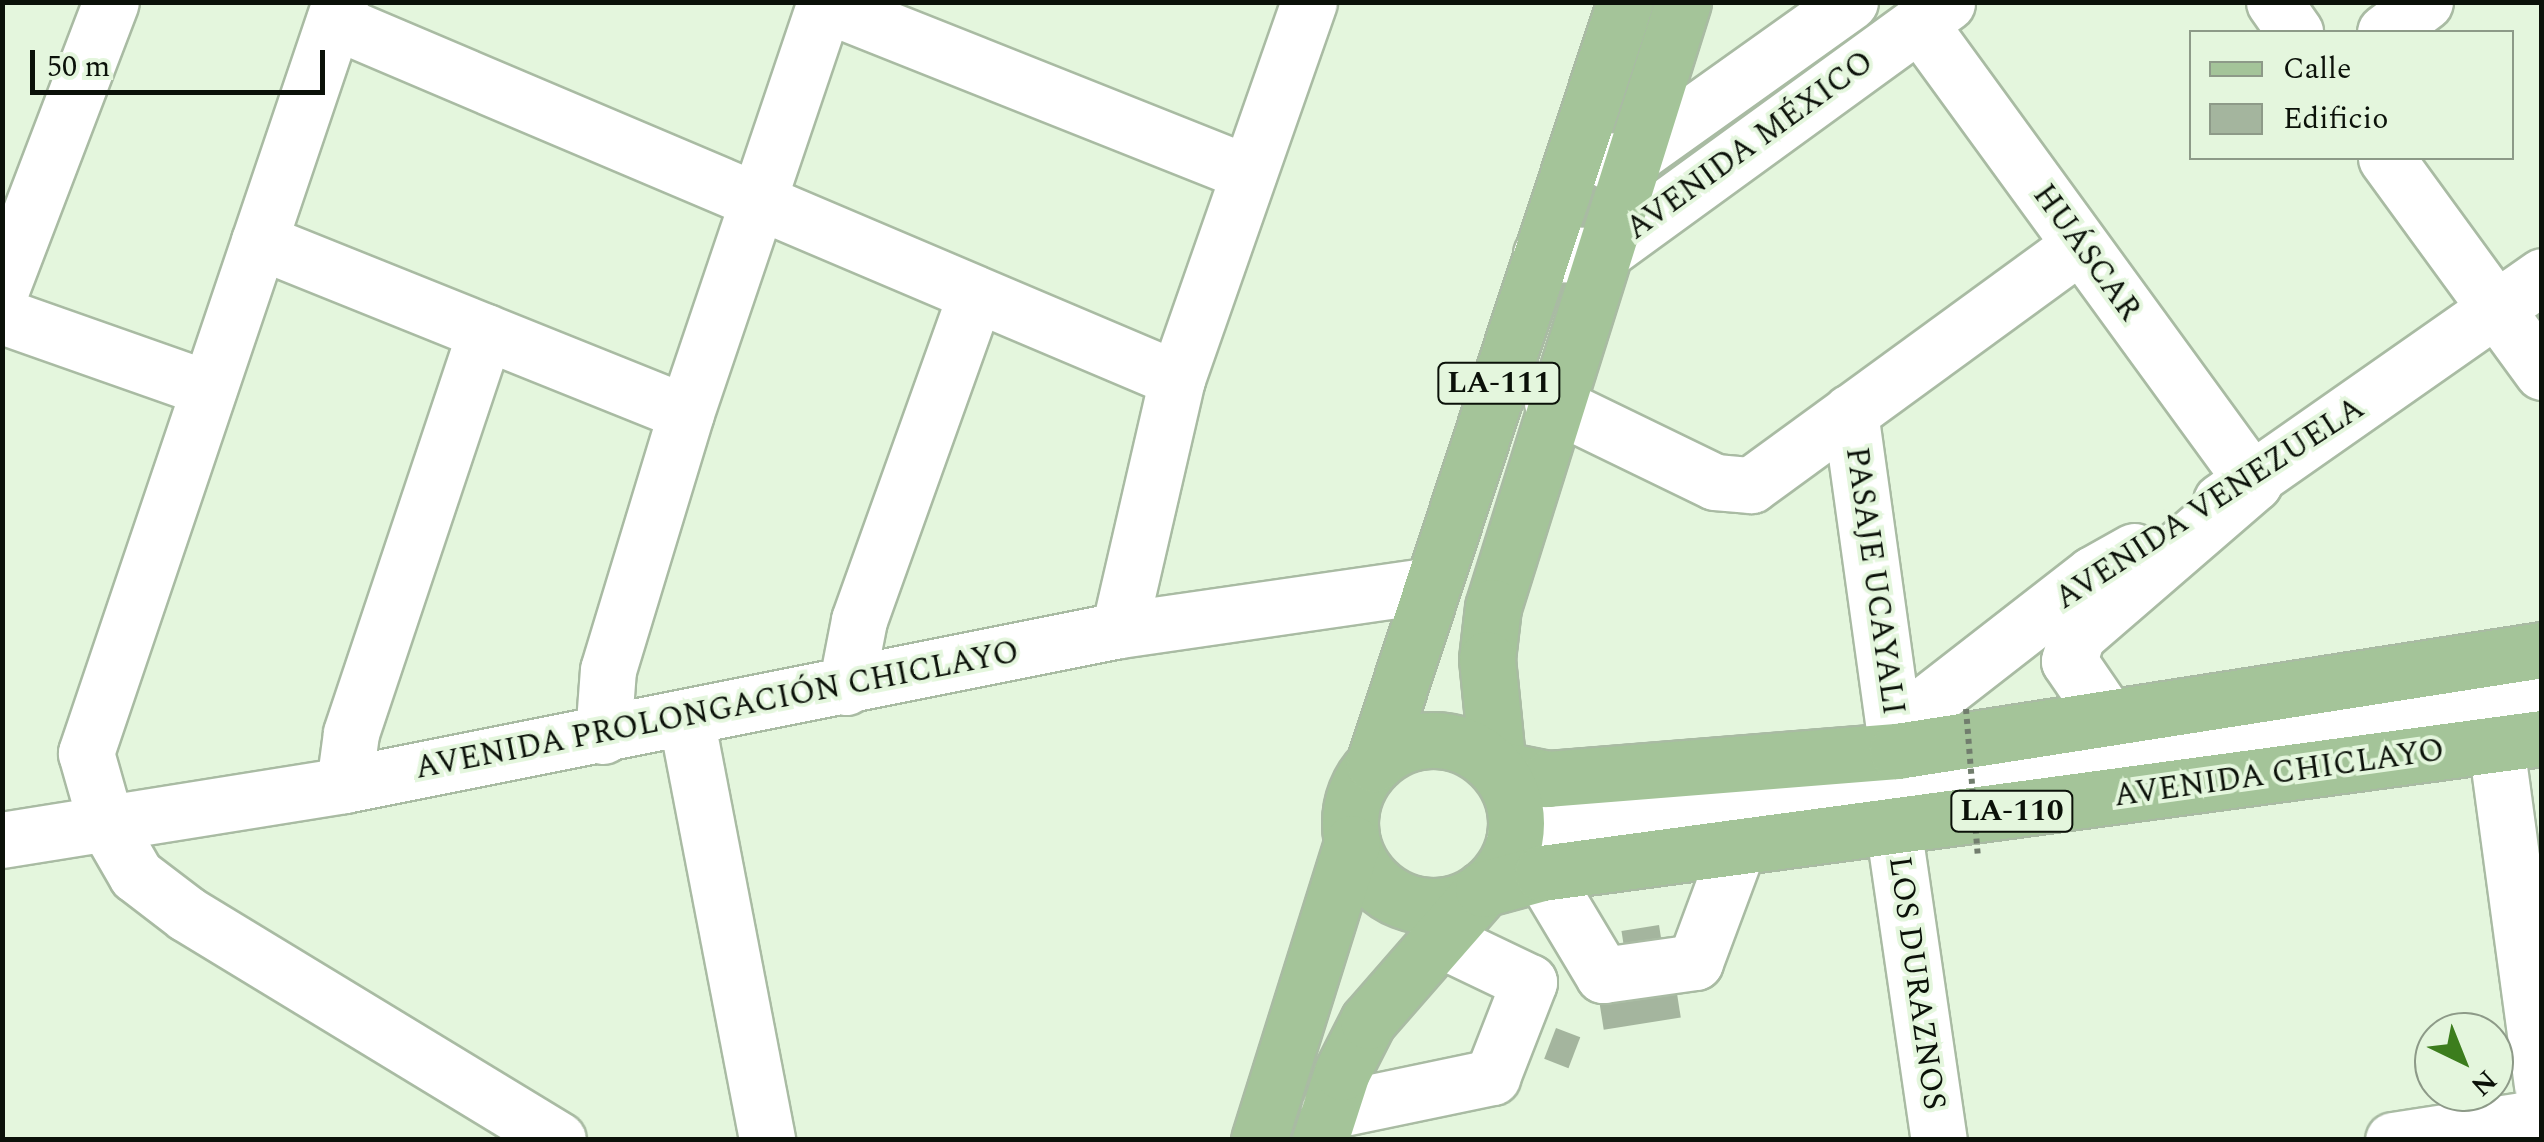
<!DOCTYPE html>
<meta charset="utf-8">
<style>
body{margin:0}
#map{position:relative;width:2544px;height:1142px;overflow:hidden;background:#e4f6dd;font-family:Spectral,serif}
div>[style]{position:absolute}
.building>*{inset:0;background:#a4b59e;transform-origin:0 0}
.roads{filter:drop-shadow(2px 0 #a9bba3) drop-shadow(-2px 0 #a9bba3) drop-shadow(0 2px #a9bba3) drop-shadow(0 -2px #a9bba3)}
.minor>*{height:55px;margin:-27.5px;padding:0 27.5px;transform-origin:27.5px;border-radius:27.5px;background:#fff}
.major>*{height:55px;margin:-27.5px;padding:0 27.5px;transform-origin:27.5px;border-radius:27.5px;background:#a4c499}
.major>.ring{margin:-27.5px;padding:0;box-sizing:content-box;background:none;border:55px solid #a4c499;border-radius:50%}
.path-bridge>*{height:6px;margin-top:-3px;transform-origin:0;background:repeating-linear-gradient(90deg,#717d6d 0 5px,transparent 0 10px)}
span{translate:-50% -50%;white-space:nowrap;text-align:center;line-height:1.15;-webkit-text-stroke:8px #e4f6dd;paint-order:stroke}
.shield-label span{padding:2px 8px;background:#e4f6dd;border:2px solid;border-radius:8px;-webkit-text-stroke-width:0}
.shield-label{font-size:30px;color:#0b1109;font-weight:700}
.street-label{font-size:32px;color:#0b1109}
.frame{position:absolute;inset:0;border:5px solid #0b1109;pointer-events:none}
.legend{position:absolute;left:2189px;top:30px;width:325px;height:130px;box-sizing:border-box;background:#e4f6dd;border:2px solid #8d9a88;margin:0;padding:12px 18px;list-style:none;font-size:30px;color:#0b1109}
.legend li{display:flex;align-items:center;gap:20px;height:50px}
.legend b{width:50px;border:2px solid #8d9a88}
.north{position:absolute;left:2414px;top:1012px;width:100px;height:100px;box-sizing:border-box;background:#e4f6dd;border:2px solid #8d9a88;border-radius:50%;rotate:137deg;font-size:28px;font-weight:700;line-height:40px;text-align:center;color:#0b1109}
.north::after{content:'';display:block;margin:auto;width:35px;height:45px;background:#3c7d1d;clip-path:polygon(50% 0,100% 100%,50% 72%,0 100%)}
.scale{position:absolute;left:30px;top:50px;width:295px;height:45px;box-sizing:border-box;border:5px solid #0b1109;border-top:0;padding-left:12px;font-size:30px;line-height:35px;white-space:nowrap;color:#0b1109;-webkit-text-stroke:8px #e4f6dd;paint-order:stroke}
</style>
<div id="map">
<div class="building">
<i style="left:1659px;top:925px;width:33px;height:38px;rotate:81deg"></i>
<i style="left:1675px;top:981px;width:37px;height:78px;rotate:81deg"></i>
<i style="left:1556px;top:1028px;width:26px;height:33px;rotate:21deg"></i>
</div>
<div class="roads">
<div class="minor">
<i style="left:340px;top:2px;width:793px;rotate:108.69deg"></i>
<i style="left:86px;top:753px;width:73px;rotate:74.1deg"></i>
<i style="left:106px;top:823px;width:60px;rotate:60deg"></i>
<i style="left:136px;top:875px;width:64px;rotate:37.4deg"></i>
<i style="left:187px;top:914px;width:434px;rotate:31.3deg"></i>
<i style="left:2274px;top:2px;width:37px;rotate:55deg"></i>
<i style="left:824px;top:4px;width:457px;rotate:21.7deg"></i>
<i style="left:334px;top:21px;width:916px;rotate:23.01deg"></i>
<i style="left:1919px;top:23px;width:569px;rotate:53.94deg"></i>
<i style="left:2254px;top:483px;width:234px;rotate:139.2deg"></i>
<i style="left:2077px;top:636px;width:26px;rotate:108deg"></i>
<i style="left:2069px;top:661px;width:69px;rotate:55.6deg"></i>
<i style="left:2385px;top:32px;width:50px;rotate:-36.9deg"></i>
<i style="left:2386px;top:158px;width:265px;rotate:53.9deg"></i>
<i style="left:1608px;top:161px;width:23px;rotate:-7deg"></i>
<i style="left:1631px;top:158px;width:269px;rotate:-35.5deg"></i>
<i style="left:259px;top:241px;width:460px;rotate:21.9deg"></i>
<i style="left:1541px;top:254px;width:59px;rotate:1deg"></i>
<i style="left:1600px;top:255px;width:429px;rotate:-36deg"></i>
<i style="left:2px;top:287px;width:305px;rotate:-69.1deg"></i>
<i style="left:2px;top:316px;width:219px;rotate:19.4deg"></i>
<i style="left:1552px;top:403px;width:181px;rotate:25.9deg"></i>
<i style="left:1715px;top:482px;width:36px;rotate:5deg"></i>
<i style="left:1751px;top:485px;width:407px;rotate:-36.1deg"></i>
<i style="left:1850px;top:412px;width:342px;rotate:82.1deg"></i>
<i style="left:2221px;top:501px;width:392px;rotate:-35deg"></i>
<i style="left:1119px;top:630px;width:258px;rotate:-77deg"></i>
<i style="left:1177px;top:379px;width:399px;rotate:-70.7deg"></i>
<i style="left:846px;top:687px;width:68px;rotate:-79deg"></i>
<i style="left:859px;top:620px;width:346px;rotate:-70.3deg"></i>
<i style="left:686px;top:718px;width:430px;rotate:79.1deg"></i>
<i style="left:603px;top:736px;width:66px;rotate:-85.7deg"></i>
<i style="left:608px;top:670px;width:269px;rotate:-73.1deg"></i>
<i style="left:686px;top:413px;width:434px;rotate:-71.3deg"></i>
<i style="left:2496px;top:745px;width:343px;rotate:82.3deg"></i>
<i style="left:1897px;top:751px;width:51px;rotate:-60.4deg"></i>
<i style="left:1922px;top:707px;width:217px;rotate:-37.9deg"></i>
<i style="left:2093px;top:574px;width:47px;rotate:-29.3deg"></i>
<i style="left:344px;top:785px;width:52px;rotate:-82.3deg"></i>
<i style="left:351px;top:733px;width:423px;rotate:-71.5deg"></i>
<i style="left:1893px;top:826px;width:317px;rotate:81.7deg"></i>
<i style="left:1515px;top:838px;width:1037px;rotate:-8.04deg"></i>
<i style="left:2px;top:840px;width:346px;rotate:-9.1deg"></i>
<i style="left:344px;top:785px;width:790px;rotate:-11.31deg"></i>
<i style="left:1119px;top:630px;width:315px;rotate:-8.2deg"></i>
<i style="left:1542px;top:873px;width:119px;rotate:59.1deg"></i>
<i style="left:1603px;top:975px;width:93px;rotate:-8deg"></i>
<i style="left:1695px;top:962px;width:121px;rotate:-69.6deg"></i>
<i style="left:1329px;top:1111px;width:167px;rotate:-11.8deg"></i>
<i style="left:1492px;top:1077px;width:102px;rotate:-68.7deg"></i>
<i style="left:1529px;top:982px;width:102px;rotate:-154.4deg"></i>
<i style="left:2393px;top:1140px;width:151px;rotate:-8.8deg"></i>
</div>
<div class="major">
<i style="left:1683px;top:2px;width:634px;rotate:107.43deg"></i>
<i style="left:1493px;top:607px;width:52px;rotate:96.6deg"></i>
<i style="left:1487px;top:659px;width:111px;rotate:84.3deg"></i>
<i style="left:1498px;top:769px;width:51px;rotate:11.3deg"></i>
<i style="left:1548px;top:779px;width:350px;rotate:-4.6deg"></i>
<i style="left:1897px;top:751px;width:653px;rotate:-8.9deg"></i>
<i class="ring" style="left:1350px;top:740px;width:111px;height:111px"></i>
<i style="left:1374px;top:764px;width:802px;rotate:-71.77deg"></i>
<i style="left:1259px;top:1140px;width:311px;rotate:-72.6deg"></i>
<i style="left:1320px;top:1140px;width:71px;rotate:-72.1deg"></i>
<i style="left:1342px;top:1072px;width:57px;rotate:-63deg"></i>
<i style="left:1368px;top:1021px;width:175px;rotate:-48.9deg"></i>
<i style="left:1483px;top:889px;width:61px;rotate:-15.2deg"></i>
<i style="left:1542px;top:873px;width:1009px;rotate:-7.69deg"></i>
</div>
</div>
<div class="path-bridge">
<i style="left:1966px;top:709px;width:150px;rotate:85.4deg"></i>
</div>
<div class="shield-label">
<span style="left:1499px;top:383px">LA-111</span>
<span style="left:2012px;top:811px">LA-110</span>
</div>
<div class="street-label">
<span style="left:1750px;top:146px;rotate:-36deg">AVENIDA MÉXICO</span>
<span style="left:2086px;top:253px;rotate:54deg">HUÁSCAR</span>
<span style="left:2210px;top:504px;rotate:-33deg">AVENIDA VENEZUELA</span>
<span style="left:1874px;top:581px;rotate:82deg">PASAJE UCAYALI</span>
<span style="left:717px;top:711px;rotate:-11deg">AVENIDA PROLONGACIÓN CHICLAYO</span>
<span style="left:2279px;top:774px;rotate:-8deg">AVENIDA CHICLAYO</span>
<span style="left:1916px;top:983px;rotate:82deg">LOS DURAZNOS</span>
</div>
<div class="frame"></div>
<ul class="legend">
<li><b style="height:12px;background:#a4c499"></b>Calle</li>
<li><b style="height:28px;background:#a4b59e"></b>Edificio</li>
</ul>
<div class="north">N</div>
<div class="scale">50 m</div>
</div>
